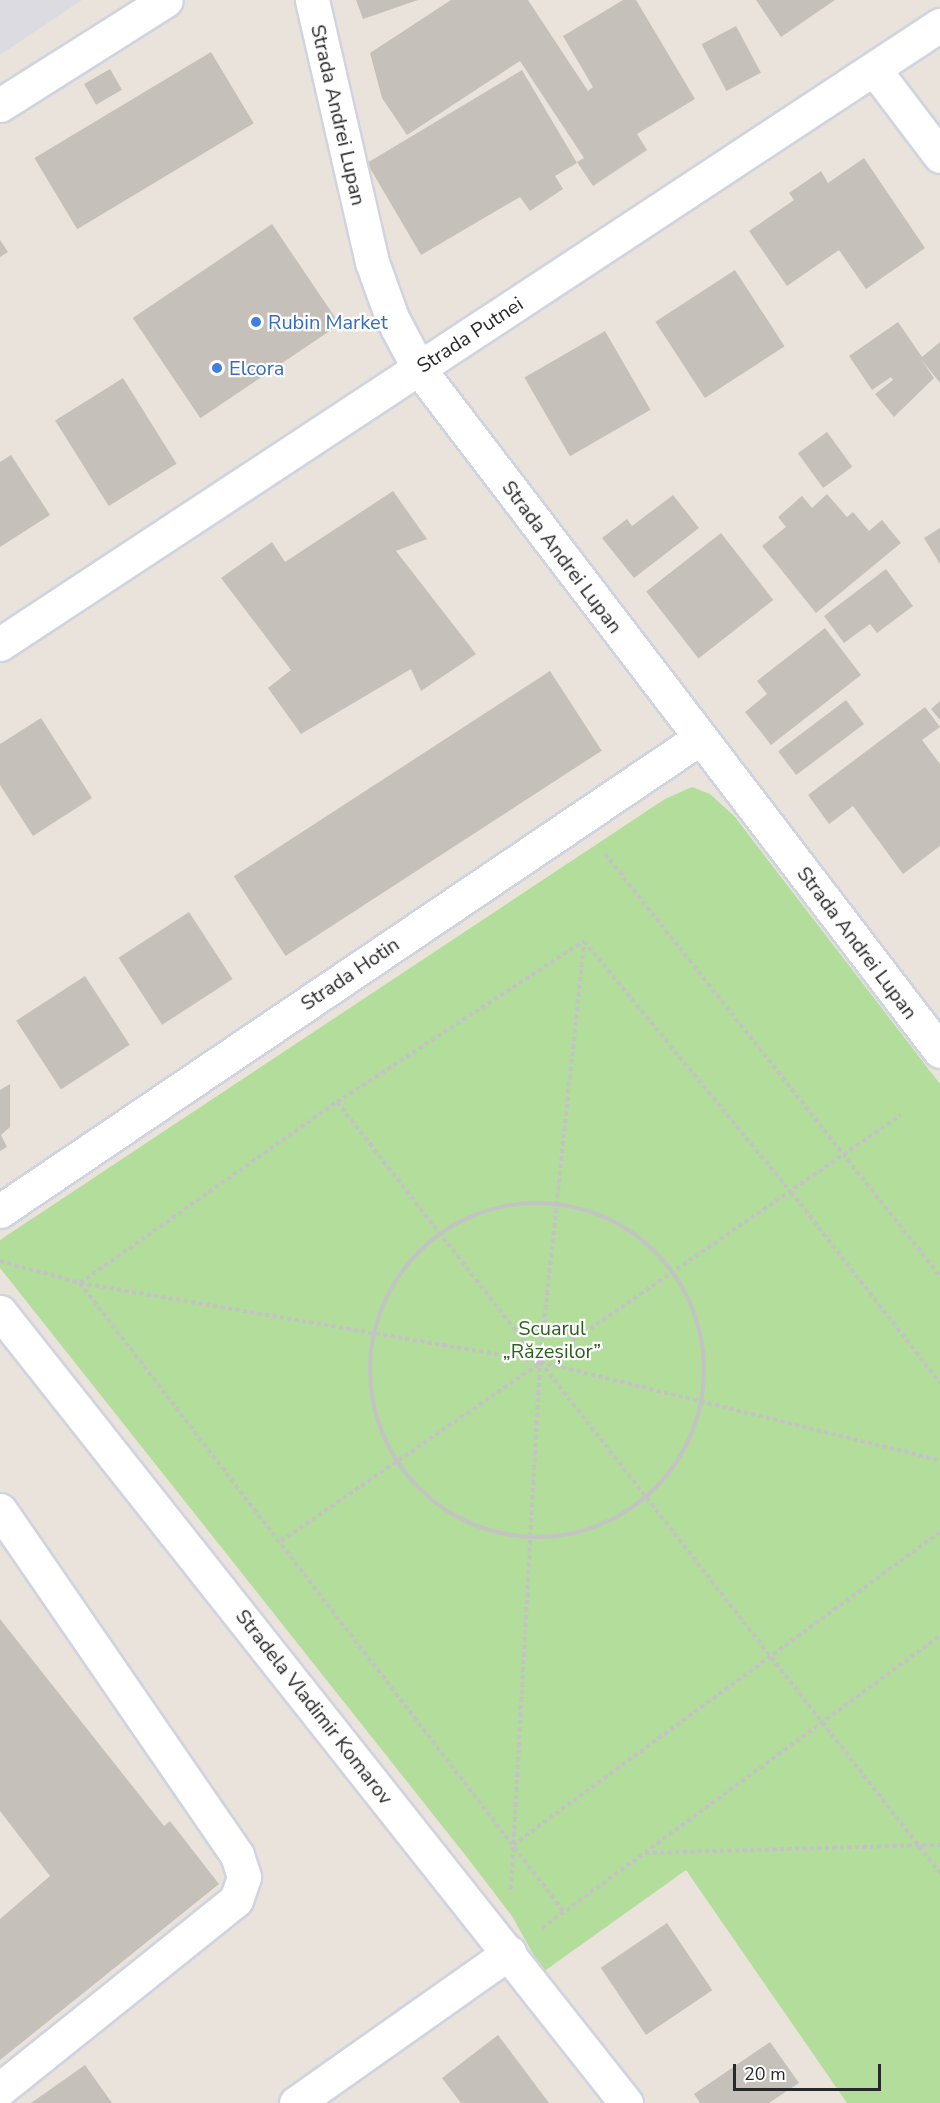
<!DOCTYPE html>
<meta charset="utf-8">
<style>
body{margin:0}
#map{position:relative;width:940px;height:2103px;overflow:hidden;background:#eae3db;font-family:"Nunito Sans",sans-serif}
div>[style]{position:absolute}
.industrial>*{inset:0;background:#dddbe2}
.green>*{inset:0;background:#b2dd9a}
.building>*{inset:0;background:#c5c0ba;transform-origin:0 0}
.path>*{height:4px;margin-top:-2px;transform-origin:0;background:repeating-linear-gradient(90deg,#c3c3c3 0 4.5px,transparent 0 7.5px)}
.path>.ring{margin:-2px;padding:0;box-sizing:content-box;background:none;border:4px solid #c3c3c3;border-radius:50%}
.roads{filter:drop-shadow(2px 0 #d0d3e0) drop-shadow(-2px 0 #d0d3e0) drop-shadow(0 2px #d0d3e0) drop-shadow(0 -2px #d0d3e0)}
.minor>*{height:33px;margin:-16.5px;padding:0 16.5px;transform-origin:16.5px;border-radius:16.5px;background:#fff}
.dots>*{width:16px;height:16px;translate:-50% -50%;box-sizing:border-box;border:3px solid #fff;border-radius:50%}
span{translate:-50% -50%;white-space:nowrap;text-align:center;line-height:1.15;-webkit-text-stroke:4.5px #fff;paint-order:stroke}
.street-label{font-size:20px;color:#282828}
.shop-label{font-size:20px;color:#366cbe}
.left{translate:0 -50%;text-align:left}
.park-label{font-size:20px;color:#2c5f1e}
.scale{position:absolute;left:733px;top:2064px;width:148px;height:27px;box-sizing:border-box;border:3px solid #282828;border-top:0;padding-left:8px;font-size:18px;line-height:21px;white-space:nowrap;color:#282828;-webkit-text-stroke:4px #fff;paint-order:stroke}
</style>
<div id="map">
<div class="industrial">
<i style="clip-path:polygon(0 0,82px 0,0 55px)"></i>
</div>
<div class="green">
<i style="clip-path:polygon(692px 787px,710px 794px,735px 817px,940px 1084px,940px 2103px,847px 2103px,686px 1870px,543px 1972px,512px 1916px,466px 1856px,0 1268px,0 1240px,665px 799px)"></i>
</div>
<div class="building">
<i style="clip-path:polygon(356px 0,418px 0,363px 19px)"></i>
<i style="clip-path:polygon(451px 0,528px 0,588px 91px,593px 87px,563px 36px,623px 0,636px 0,695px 99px,637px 134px,647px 150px,593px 186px,577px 162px,584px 158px,520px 61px,407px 135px,382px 98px,370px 53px)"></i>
<i style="clip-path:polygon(756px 0,835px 0,781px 37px)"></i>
<i style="left:736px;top:26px;width:53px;height:39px;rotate:62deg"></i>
<i style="left:211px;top:52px;width:83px;height:206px;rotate:59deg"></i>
<i style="left:110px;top:69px;width:24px;height:30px;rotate:60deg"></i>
<i style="clip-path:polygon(522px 70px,577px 163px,555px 176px,563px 189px,530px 211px,520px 197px,421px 255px,367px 163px)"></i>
<i style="clip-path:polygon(864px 158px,925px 248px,866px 289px,839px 250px,787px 286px,749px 231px,794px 200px,789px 193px,821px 171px,828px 183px)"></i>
<i style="left:272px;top:224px;width:121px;height:168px;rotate:56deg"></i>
<i style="clip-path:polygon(0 240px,8px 252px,0 257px)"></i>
<i style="left:735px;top:270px;width:91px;height:95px;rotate:57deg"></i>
<i style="clip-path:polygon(898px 322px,922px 357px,940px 342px,940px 383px,921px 359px,934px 378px,894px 417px,875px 394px,893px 380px,891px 377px,872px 390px,849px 356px)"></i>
<i style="left:605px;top:331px;width:91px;height:93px;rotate:60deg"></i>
<i style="left:123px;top:378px;width:101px;height:80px;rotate:58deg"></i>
<i style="left:827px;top:432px;width:43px;height:36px;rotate:54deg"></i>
<i style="clip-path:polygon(11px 455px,50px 515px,0 547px,0 462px)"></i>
<i style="clip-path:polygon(393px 491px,427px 539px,396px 551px,476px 654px,421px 691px,411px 669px,301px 734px,268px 688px,291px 670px,221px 578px,272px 542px,285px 562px)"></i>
<i style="clip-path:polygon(827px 494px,847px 517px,853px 512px,869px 531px,882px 520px,901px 543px,816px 613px,762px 546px,786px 527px,778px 517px,802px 496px,812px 508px)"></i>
<i style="clip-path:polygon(673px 495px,699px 528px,634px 578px,602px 538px,627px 519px,632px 526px)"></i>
<i style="clip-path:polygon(940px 528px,940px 564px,924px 538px)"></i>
<i style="left:721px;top:533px;width:85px;height:95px;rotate:52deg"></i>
<i style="clip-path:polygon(886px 569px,913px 606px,877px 633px,870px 624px,844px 643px,824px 616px)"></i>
<i style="clip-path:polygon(825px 628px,861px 675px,771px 745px,745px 712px,767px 694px,757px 681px)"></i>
<i style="left:550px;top:671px;width:95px;height:377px;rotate:57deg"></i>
<i style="left:846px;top:700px;width:30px;height:85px;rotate:53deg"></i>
<i style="clip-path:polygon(940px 701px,940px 720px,931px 709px)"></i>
<i style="clip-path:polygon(925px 707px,940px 727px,922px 740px,940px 764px,940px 846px,903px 874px,853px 806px,829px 824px,808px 795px)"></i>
<i style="clip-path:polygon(41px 718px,92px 798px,33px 836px,0 785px,0 744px)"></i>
<i style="left:189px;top:912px;width:80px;height:84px;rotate:57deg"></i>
<i style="left:85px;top:976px;width:82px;height:82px;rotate:57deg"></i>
<i style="clip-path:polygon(10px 1084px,10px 1127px,1px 1135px,7px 1147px,0 1151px,0 1090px)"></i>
<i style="clip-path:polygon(0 1619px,164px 1826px,170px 1821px,219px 1884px,0 2060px,0 1919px,50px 1876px,0 1811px)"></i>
<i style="left:667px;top:1923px;width:81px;height:80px;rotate:56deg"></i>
<i style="clip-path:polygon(498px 2035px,549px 2103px,461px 2103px,442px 2078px)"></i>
<i style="clip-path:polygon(770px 2042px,799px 2083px,769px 2103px,700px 2103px,694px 2094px)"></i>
<i style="clip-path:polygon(85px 2065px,112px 2103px,31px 2103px)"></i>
</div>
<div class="path">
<i style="left:605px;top:854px;width:539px;rotate:51.56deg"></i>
<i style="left:337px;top:1102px;width:979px;rotate:51.97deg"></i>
<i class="ring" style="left:370px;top:1203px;width:330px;height:330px"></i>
<i style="left:0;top:1261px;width:83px;rotate:15.4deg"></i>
<i style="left:80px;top:1283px;width:794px;rotate:52.42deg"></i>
<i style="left:80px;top:1283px;width:314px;rotate:-35.2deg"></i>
<i style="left:337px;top:1102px;width:295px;rotate:-33.1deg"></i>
<i style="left:584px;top:941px;width:325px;rotate:50.5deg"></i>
<i style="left:791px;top:1192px;width:242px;rotate:52deg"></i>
<i style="left:80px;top:1283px;width:467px;rotate:9.7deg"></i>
<i style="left:540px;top:1362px;width:412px;rotate:13.8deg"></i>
<i style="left:281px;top:1541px;width:752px;rotate:-34.49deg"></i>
<i style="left:513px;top:1845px;width:529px;rotate:-36.24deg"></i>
<i style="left:645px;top:1853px;width:295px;rotate:-1.6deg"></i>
<i style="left:511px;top:1889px;width:528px;rotate:-86.85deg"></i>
<i style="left:540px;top:1362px;width:421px;rotate:-84deg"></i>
<i style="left:542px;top:1928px;width:494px;rotate:-36.3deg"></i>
</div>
<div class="roads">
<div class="minor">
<i style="left:312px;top:0;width:269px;rotate:77.1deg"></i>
<i style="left:372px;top:262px;width:59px;rotate:70.3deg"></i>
<i style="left:392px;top:318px;width:58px;rotate:62.1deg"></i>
<i style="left:419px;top:369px;width:858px;rotate:52.62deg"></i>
<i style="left:874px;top:69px;width:109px;rotate:52.8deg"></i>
<i style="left:0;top:105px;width:196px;rotate:-32.3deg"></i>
<i style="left:0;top:644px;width:1126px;rotate:-33.37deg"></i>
<i style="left:0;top:1211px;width:845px;rotate:-34.05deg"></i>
<i style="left:0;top:1312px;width:1009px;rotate:51.64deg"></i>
<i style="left:0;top:1510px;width:419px;rotate:55.5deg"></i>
<i style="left:237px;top:1855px;width:23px;rotate:72deg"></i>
<i style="left:244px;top:1877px;width:24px;rotate:109deg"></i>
<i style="left:236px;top:1900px;width:302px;rotate:141.3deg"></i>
<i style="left:296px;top:2103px;width:261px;rotate:-35.2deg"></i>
</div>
</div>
<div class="dots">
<i style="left:256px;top:322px;background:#3f7fe0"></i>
<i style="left:217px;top:368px;background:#3f7fe0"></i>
</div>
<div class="street-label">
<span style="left:338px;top:115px;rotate:77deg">Strada Andrei Lupan</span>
<span style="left:470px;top:335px;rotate:-33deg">Strada Putnei</span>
<span style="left:562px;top:557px;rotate:53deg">Strada Andrei Lupan</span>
<span style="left:857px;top:943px;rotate:53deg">Strada Andrei Lupan</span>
<span style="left:350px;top:974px;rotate:-34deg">Strada Hotin</span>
<span style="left:314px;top:1707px;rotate:52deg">Stradela Vladimir Komarov</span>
</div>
<div class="shop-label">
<span class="left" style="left:268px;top:322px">Rubin Market</span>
<span class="left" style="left:229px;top:368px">Elcora</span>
</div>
<div class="park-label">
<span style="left:552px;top:1340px">Scuarul<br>„Răzeșilor”</span>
</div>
<div class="scale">20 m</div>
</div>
